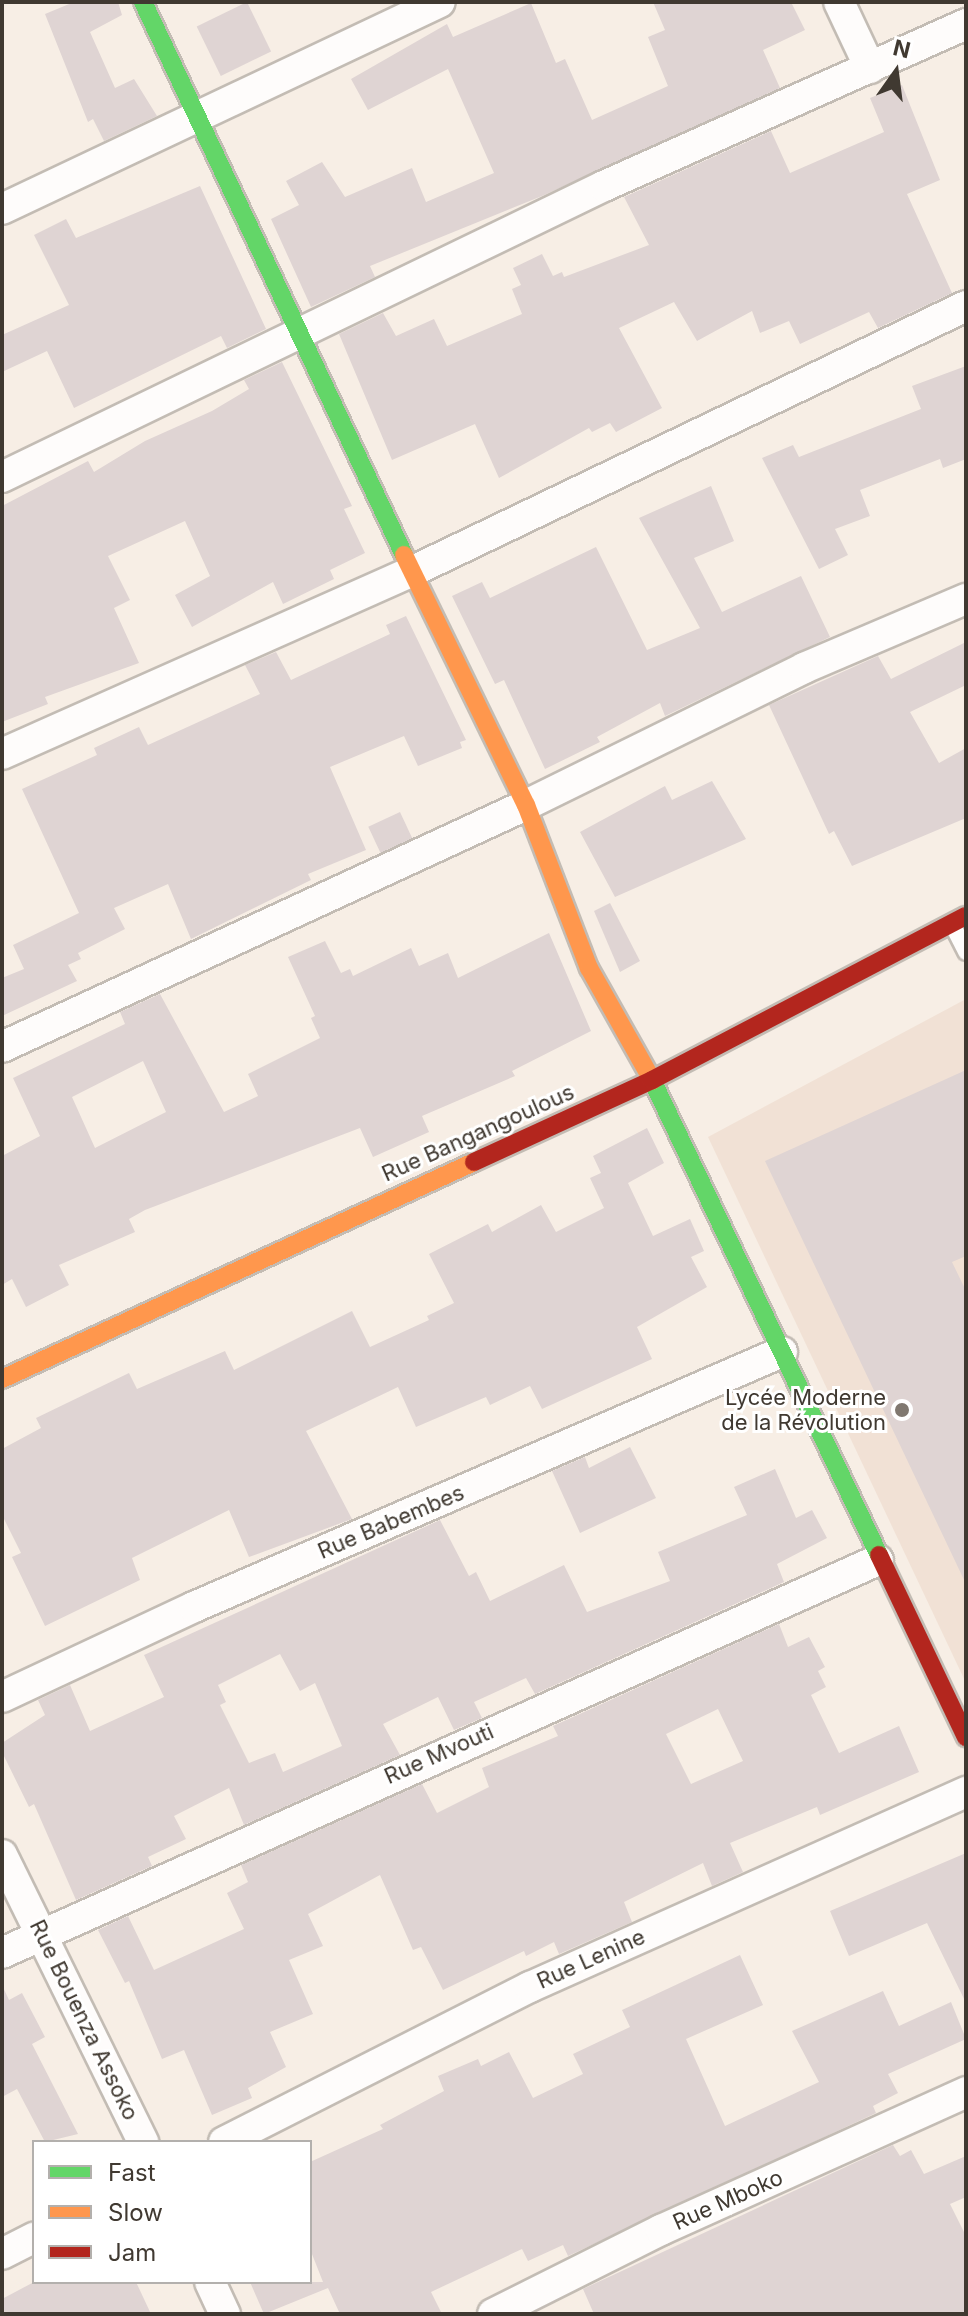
<!DOCTYPE html>
<meta charset="utf-8">
<style>
body{margin:0}
#map{position:relative;width:968px;height:2316px;overflow:hidden;background:#f7eee5;font-family:Inter,sans-serif}
div>[style]{position:absolute}
.education>*{inset:0;background:#f1e1d5}
.building>*{inset:0;background:#dfd4d3;transform-origin:0 0}
.roads{filter:drop-shadow(2px 0 #c3bcb4) drop-shadow(-2px 0 #c3bcb4) drop-shadow(0 2px #c3bcb4) drop-shadow(0 -2px #c3bcb4)}
.lane>*{height:16px;margin:-8px;padding:0 8px;transform-origin:8px;border-radius:8px;background:#fefcfb}
.street>*{height:30px;margin:-15px;padding:0 15px;transform-origin:15px;border-radius:15px;background:#fefcfb}
.fast>*{height:18px;margin:-9px;padding:0 9px;transform-origin:9px;border-radius:9px;background:#63d668}
.slow>*{height:18px;margin:-9px;padding:0 9px;transform-origin:9px;border-radius:9px;background:#ff974d}
.jam>*{height:18px;margin:-9px;padding:0 9px;transform-origin:9px;border-radius:9px;background:#b3261e}
.dots>*{width:22px;height:22px;translate:-50% -50%;box-sizing:border-box;border:4px solid #fff;border-radius:50%}
span{translate:-50% -50%;white-space:nowrap;text-align:center;line-height:1.15;-webkit-text-stroke:6px #fff;paint-order:stroke}
.street-label{font-size:22px;color:#403931}
.poi-label{font-size:22px;color:#403931}
.right{translate:-100% -50%;text-align:right}
.frame{position:absolute;inset:0;border:4px solid #403931;pointer-events:none}
.legend{position:absolute;left:32px;top:2140px;width:280px;height:144px;box-sizing:border-box;background:#fff;border:2px solid #b3b0ad;margin:0;padding:10px 14px;list-style:none;font-size:24px;color:#403931}
.legend li{display:flex;align-items:center;gap:16px;height:40px}
.legend b{width:40px;border:2px solid #b3b0ad}
.north{position:absolute;left:856px;top:32px;width:80px;height:80px;-webkit-text-stroke:6px #fff;paint-order:stroke;rotate:14deg;font-size:22px;font-weight:700;line-height:32px;text-align:center;color:#403931}
.north::after{content:'';display:block;margin:auto;width:28px;height:36px;background:#403931;clip-path:polygon(50% 0,100% 100%,50% 72%,0 100%)}
</style>
<div id="map">
<div class="education">
<i style="clip-path:polygon(966px 999px,966px 1683px,708px 1137px)"></i>
</div>
<div class="building">
<i style="clip-path:polygon(74px 2px,118px 2px,122px 15px,90px 32px,115px 88px,134px 79px,157px 116px,104px 141px,93px 119px,88px 122px,45px 14px)"></i>
<i style="left:247px;top:2px;width:55px;height:56px;rotate:64deg"></i>
<i style="clip-path:polygon(653px 2px,791px 2px,805px 30px,763px 50px,780px 88px,542px 196px,370px 266px,375px 277px,311px 307px,271px 219px,299px 205px,286px 181px,322px 162px,345px 197px,412px 168px,426px 202px,494px 173px,448px 69px,368px 110px,351px 79px,447px 24px,453px 37px,531px 3px,556px 63px,565px 59px,592px 120px,668px 86px,648px 37px,665px 30px)"></i>
<i style="clip-path:polygon(902px 85px,940px 180px,907px 194px,952px 293px,878px 328px,869px 312px,800px 344px,789px 321px,760px 333px,752px 311px,697px 341px,674px 302px,619px 328px,662px 408px,616px 432px,610px 423px,592px 432px,589px 428px,499px 478px,475px 424px,392px 460px,339px 334px,383px 313px,396px 336px,434px 319px,447px 346px,522px 314px,512px 289px,521px 285px,513px 268px,542px 254px,553px 276px,562px 272px,564px 277px,649px 245px,624px 197px,771px 131px,790px 173px,884px 132px,870px 98px)"></i>
<i style="clip-path:polygon(200px 186px,266px 329px,227px 348px,221px 336px,74px 408px,47px 351px,2px 372px,2px 335px,69px 305px,34px 235px,66px 219px,76px 238px)"></i>
<i style="clip-path:polygon(282px 362px,352px 506px,344px 509px,365px 553px,330px 570px,334px 579px,283px 604px,273px 582px,192px 627px,175px 595px,210px 576px,185px 521px,108px 556px,130px 600px,114px 608px,139px 663px,45px 697px,48px 704px,2px 722px,2px 506px,88px 461px,94px 472px,145px 441px,212px 411px,249px 389px,244px 380px)"></i>
<i style="clip-path:polygon(966px 366px,966px 459px,943px 468px,940px 459px,860px 490px,870px 516px,835px 529px,848px 555px,819px 569px,762px 458px,793px 445px,799px 457px,921px 409px,912px 386px)"></i>
<i style="clip-path:polygon(711px 486px,734px 541px,694px 558px,722px 612px,801px 576px,830px 637px,665px 716px,660px 703px,597px 737px,600px 742px,545px 769px,504px 680px,495px 684px,452px 596px,482px 582px,490px 598px,596px 547px,647px 650px,700px 628px,639px 518px)"></i>
<i style="clip-path:polygon(406px 616px,466px 740px,460px 742px,462px 748px,418px 766px,404px 736px,330px 767px,366px 850px,308px 874px,311px 880px,191px 939px,168px 884px,114px 908px,125px 929px,78px 953px,81px 959px,68px 965px,77px 981px,2px 1016px,2px 978px,24px 969px,13px 945px,79px 913px,22px 789px,97px 755px,94px 748px,139px 727px,148px 745px,260px 694px,245px 665px,276px 652px,291px 680px,390px 634px,386px 625px)"></i>
<i style="clip-path:polygon(966px 642px,966px 685px,910px 712px,939px 763px,966px 748px,966px 818px,852px 866px,834px 831px,829px 834px,769px 705px,878px 656px,891px 679px)"></i>
<i style="clip-path:polygon(712px 781px,746px 839px,615px 897px,580px 832px,665px 786px,672px 800px)"></i>
<i style="left:400px;top:812px;width:29px;height:35px;rotate:65deg"></i>
<i style="clip-path:polygon(610px 903px,640px 961px,620px 972px,594px 911px)"></i>
<i style="clip-path:polygon(evenodd,549px 933px,591px 1031px,512px 1071px,515px 1076px,422px 1116px,429px 1132px,373px 1157px,360px 1128px,145px 1210px,129px 1219px,135px 1232px,59px 1265px,69px 1285px,26px 1307px,12px 1279px,2px 1285px,2px 1156px,40px 1136px,13px 1078px,125px 1024px,120px 1012px,160px 994px,224px 1112px,258px 1096px,248px 1074px,320px 1038px,311px 1018px,315px 1016px,288px 957px,325px 941px,341px 973px,350px 969px,353px 976px,411px 948px,419px 966px,448px 953px,458px 978px,549px 933px,143px 1061px,166px 1112px,95px 1148px,72px 1097px,143px 1061px)"></i>
<i style="clip-path:polygon(966px 1070px,966px 1256px,952px 1262px,966px 1291px,966px 1584px,765px 1161px)"></i>
<i style="clip-path:polygon(647px 1128px,664px 1163px,628px 1183px,653px 1236px,690px 1219px,704px 1251px,691px 1257px,707px 1287px,637px 1327px,652px 1359px,542px 1409px,530px 1386px,490px 1405px,486px 1397px,416px 1427px,398px 1387px,306px 1431px,352px 1519px,249px 1557px,229px 1510px,132px 1558px,140px 1580px,45px 1626px,12px 1557px,21px 1553px,2px 1515px,2px 1449px,41px 1428px,36px 1418px,129px 1373px,137px 1389px,225px 1351px,234px 1370px,352px 1311px,370px 1347px,429px 1320px,427px 1316px,454px 1303px,429px 1254px,488px 1224px,492px 1232px,541px 1205px,556px 1232px,604px 1208px,590px 1178px,601px 1173px,593px 1156px)"></i>
<i style="clip-path:polygon(630px 1447px,656px 1498px,580px 1533px,552px 1471px,585px 1457px,589px 1468px)"></i>
<i style="clip-path:polygon(evenodd,775px 1469px,796px 1518px,812px 1510px,827px 1538px,777px 1564px,784px 1582px,535px 1694px,526px 1678px,474px 1702px,482px 1718px,454px 1730px,438px 1697px,383px 1724px,400px 1755px,244px 1825px,229px 1788px,174px 1816px,186px 1839px,148px 1857px,152px 1866px,76px 1900px,34px 1804px,29px 1807px,2px 1752px,2px 1743px,45px 1715px,38px 1700px,70px 1685px,90px 1731px,164px 1697px,144px 1655px,440px 1520px,469px 1576px,476px 1572px,490px 1601px,564px 1565px,587px 1612px,670px 1581px,658px 1552px,747px 1515px,734px 1487px,775px 1469px,280px 1654px,300px 1691px,315px 1683px,342px 1746px,283px 1772px,275px 1753px,249px 1763px,220px 1705px,226px 1702px,218px 1685px,280px 1654px)"></i>
<i style="clip-path:polygon(evenodd,779px 1624px,788px 1647px,809px 1637px,825px 1667px,818px 1671px,826px 1687px,811px 1695px,839px 1753px,899px 1726px,919px 1772px,820px 1815px,817px 1807px,730px 1843px,743px 1872px,712px 1886px,703px 1863px,624px 1902px,632px 1922px,559px 1954px,554px 1942px,526px 1956px,524px 1951px,443px 1990px,421px 1947px,413px 1950px,380px 1875px,308px 1914px,323px 1946px,289px 1960px,313px 2014px,270px 2032px,286px 2067px,248px 2088px,252px 2098px,212px 2115px,184px 2050px,162px 2059px,129px 1981px,125px 1983px,98px 1930px,128px 1916px,154px 1970px,244px 1929px,227px 1893px,248px 1882px,241px 1865px,422px 1784px,437px 1813px,489px 1787px,482px 1768px,558px 1736px,553px 1726px,779px 1624px,718px 1709px,743px 1761px,691px 1784px,666px 1734px,718px 1709px)"></i>
<i style="clip-path:polygon(966px 1853px,966px 2003px,927px 1923px,849px 1956px,830px 1911px)"></i>
<i style="clip-path:polygon(740px 1955px,763px 2005px,686px 2039px,725px 2126px,819px 2082px,792px 2031px,883px 1991px,899px 2026px,951px 2002px,966px 2039px,888px 2074px,898px 2093px,873px 2106px,876px 2113px,568px 2256px,563px 2245px,528px 2261px,522px 2249px,431px 2292px,442px 2314px,340px 2314px,328px 2288px,264px 2314px,250px 2282px,323px 2282px,310px 2249px,310px 2162px,383px 2129px,380px 2125px,444px 2091px,438px 2076px,478px 2059px,481px 2066px,509px 2052px,533px 2098px,583px 2074px,573px 2054px,630px 2027px,622px 2010px)"></i>
<i style="clip-path:polygon(2px 1985px,9px 2000px,22px 1993px,45px 2037px,32px 2044px,78px 2134px,45px 2142px,17px 2089px,2px 2097px)"></i>
<i style="clip-path:polygon(893px 2145px,900px 2156px,911px 2150px,924px 2174px,966px 2156px,966px 2197px,950px 2204px,966px 2236px,966px 2314px,594px 2314px,583px 2289px)"></i>
<i style="clip-path:polygon(34px 2282px,136px 2282px,151px 2314px,2px 2314px,2px 2299px)"></i>
</div>
<div class="roads">
<div class="lane">
<i style="left:953px;top:926px;width:29px;rotate:63deg"></i>
</div>
<div class="street">
<i style="left:839px;top:2px;width:73px;rotate:64.8deg"></i>
<i style="left:2px;top:209px;width:484px;rotate:-25.3deg"></i>
<i style="left:2px;top:477px;width:669px;rotate:-25.8deg"></i>
<i style="left:604px;top:186px;width:397px;rotate:-24.1deg"></i>
<i style="left:2px;top:754px;width:450px;rotate:-24deg"></i>
<i style="left:413px;top:571px;width:613px;rotate:-25.6deg"></i>
<i style="left:2px;top:1047px;width:577px;rotate:-24.79deg"></i>
<i style="left:526px;top:805px;width:310px;rotate:-26.2deg"></i>
<i style="left:804px;top:668px;width:176px;rotate:-23.1deg"></i>
<i style="left:2px;top:1697px;width:212px;rotate:-25.1deg"></i>
<i style="left:194px;top:1607px;width:641px;rotate:-23.45deg"></i>
<i style="left:2px;top:1855px;width:320px;rotate:63.8deg"></i>
<i style="left:2px;top:1953px;width:960px;rotate:-24.16deg"></i>
<i style="left:224px;top:2142px;width:343px;rotate:-26.9deg"></i>
<i style="left:530px;top:1987px;width:478px;rotate:-24.1deg"></i>
<i style="left:2px;top:2254px;width:36px;rotate:-27deg"></i>
<i style="left:210px;top:2282px;width:35px;rotate:65deg"></i>
<i style="left:493px;top:2314px;width:188px;rotate:-26.6deg"></i>
<i style="left:661px;top:2230px;width:335px;rotate:-24.3deg"></i>
</div>
<div class="fast">
<i style="left:143px;top:2px;width:611px;rotate:64.73deg"></i>
<i style="left:652px;top:1080px;width:526px;rotate:64.46deg"></i>
</div>
<div class="slow">
<i style="left:404px;top:555px;width:278px;rotate:64deg"></i>
<i style="left:526px;top:805px;width:175px;rotate:68.9deg"></i>
<i style="left:589px;top:968px;width:129px;rotate:60.6deg"></i>
<i style="left:2px;top:1379px;width:519px;rotate:-24.69deg"></i>
</div>
<div class="jam">
<i style="left:474px;top:1162px;width:196px;rotate:-24.7deg"></i>
<i style="left:652px;top:1080px;width:354px;rotate:-27.6deg"></i>
<i style="left:879px;top:1555px;width:202px;rotate:64.5deg"></i>
</div>
</div>
<div class="dots">
<i style="left:902px;top:1410px;background:#807870"></i>
</div>
<div class="street-label">
<span style="left:478px;top:1133px;rotate:-24deg">Rue Bangangoulous</span>
<span style="left:391px;top:1522px;rotate:-23deg">Rue Babembes</span>
<span style="left:439px;top:1754px;rotate:-24deg">Rue Mvouti</span>
<span style="left:591px;top:1959px;rotate:-24deg">Rue Lenine</span>
<span style="left:84px;top:2020px;rotate:64deg">Rue Bouenza Assoko</span>
<span style="left:728px;top:2200px;rotate:-24deg">Rue Mboko</span>
</div>
<div class="poi-label">
<span class="right" style="left:886px;top:1410px">Lycée Moderne<br>de la Révolution</span>
</div>
<div class="frame"></div>
<ul class="legend">
<li><b style="height:10px;background:#63d668"></b>Fast</li>
<li><b style="height:10px;background:#ff974d"></b>Slow</li>
<li><b style="height:10px;background:#b3261e"></b>Jam</li>
</ul>
<div class="north">N</div>
</div>
